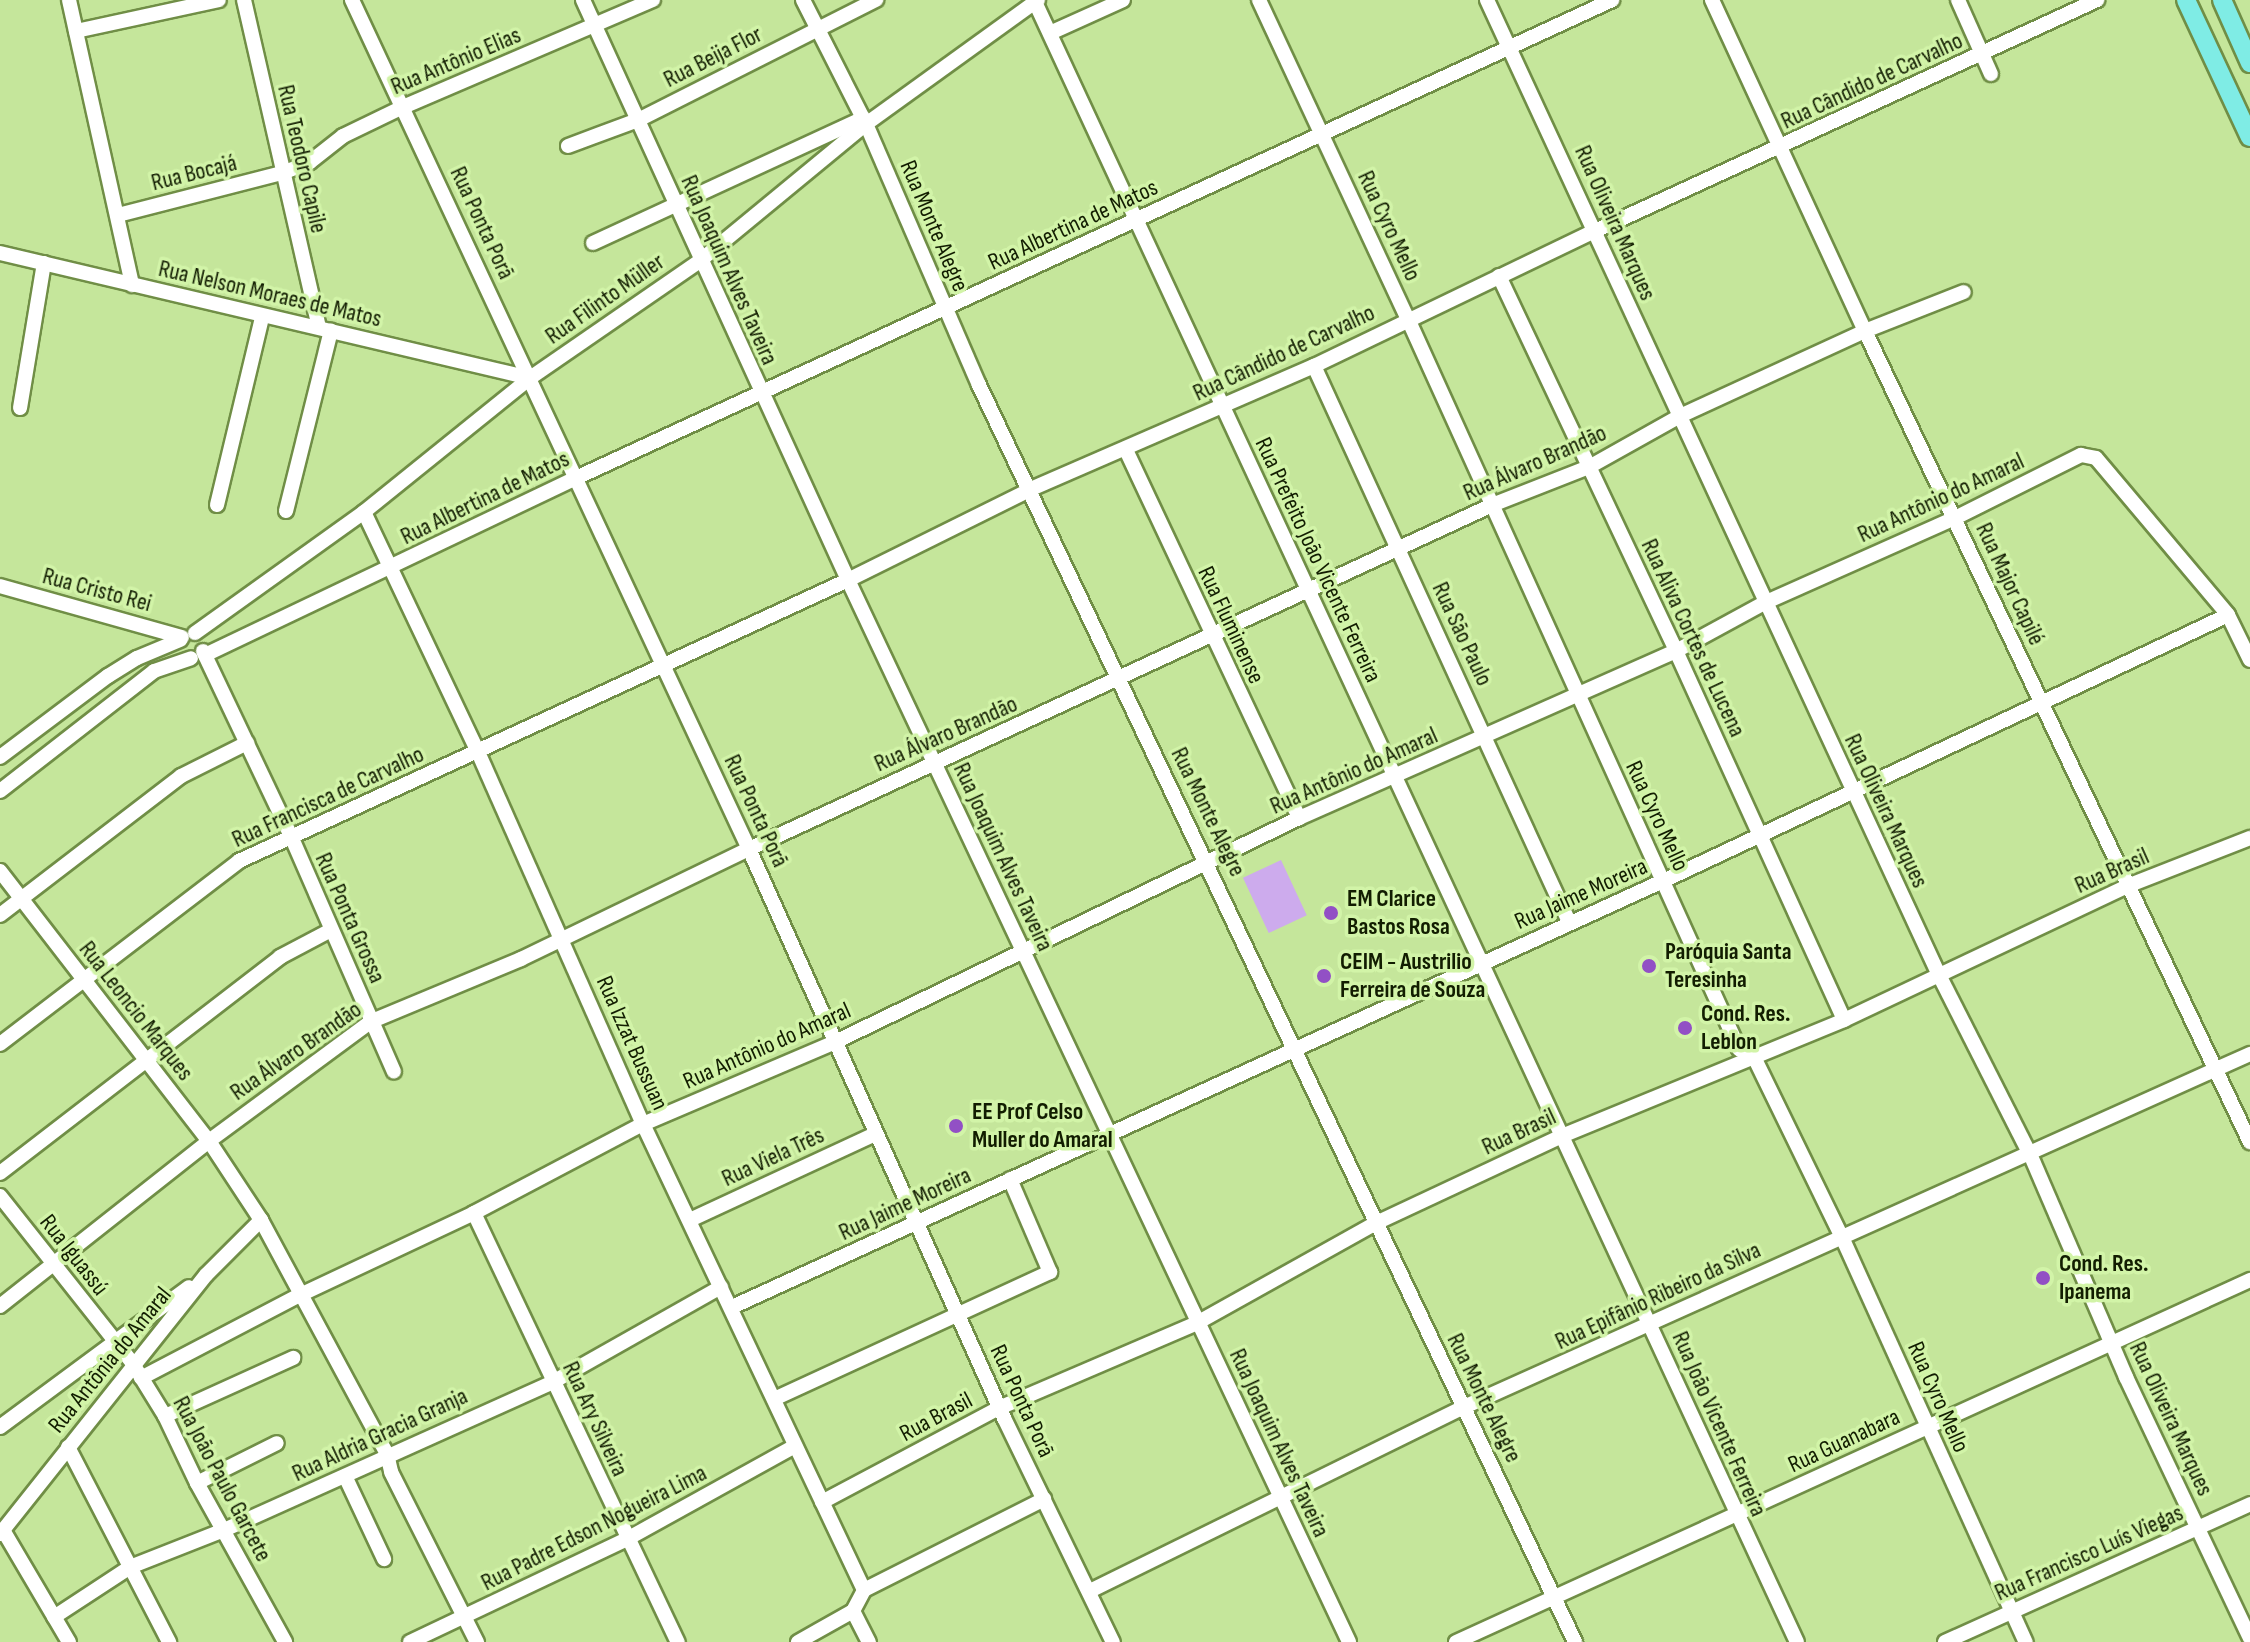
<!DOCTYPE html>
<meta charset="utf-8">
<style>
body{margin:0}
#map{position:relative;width:2250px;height:1642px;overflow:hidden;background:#c5e69b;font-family:"Sofia Sans Condensed",sans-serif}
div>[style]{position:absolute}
.green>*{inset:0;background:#cdabed;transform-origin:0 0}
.roads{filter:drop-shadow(2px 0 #708e46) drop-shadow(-2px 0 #708e46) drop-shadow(0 2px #708e46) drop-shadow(0 -2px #708e46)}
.minor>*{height:14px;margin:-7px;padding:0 7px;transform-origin:7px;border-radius:7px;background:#fff}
.major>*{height:18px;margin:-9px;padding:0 9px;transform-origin:9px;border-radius:9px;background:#7fece5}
.dots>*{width:22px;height:22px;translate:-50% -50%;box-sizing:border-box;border:4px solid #d2f4a8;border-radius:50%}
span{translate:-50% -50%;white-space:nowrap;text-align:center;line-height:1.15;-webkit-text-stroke:7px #d2f4a8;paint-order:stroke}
.street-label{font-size:24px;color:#121d01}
.poi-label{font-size:24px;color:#121d01;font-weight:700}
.left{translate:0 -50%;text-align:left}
</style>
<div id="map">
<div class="green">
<i style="left:1281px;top:860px;width:61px;height:42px;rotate:65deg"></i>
</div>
<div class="roads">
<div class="minor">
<i style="left:69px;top:0;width:292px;rotate:77.5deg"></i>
<i style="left:244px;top:0;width:335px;rotate:77.1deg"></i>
<i style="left:352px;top:0;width:937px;rotate:64.94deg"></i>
<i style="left:749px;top:849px;width:624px;rotate:65.86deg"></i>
<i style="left:1004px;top:1418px;width:249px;rotate:64.1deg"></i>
<i style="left:583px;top:0;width:638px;rotate:65.44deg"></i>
<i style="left:848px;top:580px;width:1174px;rotate:64.74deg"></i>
<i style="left:803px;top:0;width:139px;rotate:63.1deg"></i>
<i style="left:866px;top:124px;width:284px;rotate:66.6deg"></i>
<i style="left:979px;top:385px;width:1391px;rotate:64.63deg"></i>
<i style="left:1259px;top:0;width:352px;rotate:65deg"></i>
<i style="left:1408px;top:319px;width:802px;rotate:65.61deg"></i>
<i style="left:1739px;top:1049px;width:17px;rotate:28deg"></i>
<i style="left:1754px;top:1057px;width:198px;rotate:64deg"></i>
<i style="left:1841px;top:1235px;width:447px;rotate:65.6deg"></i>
<i style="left:1487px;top:0;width:1075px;rotate:65.13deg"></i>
<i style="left:1939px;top:975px;width:201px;rotate:63.1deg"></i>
<i style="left:2030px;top:1154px;width:243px;rotate:66.7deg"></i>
<i style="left:2126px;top:1377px;width:289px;rotate:64.6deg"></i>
<i style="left:1712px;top:0;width:365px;rotate:65.2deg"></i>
<i style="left:1865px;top:331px;width:898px;rotate:64.61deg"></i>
<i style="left:1958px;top:0;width:81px;rotate:66deg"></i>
<i style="left:1035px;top:2px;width:1808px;rotate:65.08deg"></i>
<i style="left:76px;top:31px;width:146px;rotate:-12.2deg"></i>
<i style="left:1050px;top:33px;width:80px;rotate:-24.3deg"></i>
<i style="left:568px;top:146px;width:75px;rotate:-20.4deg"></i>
<i style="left:638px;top:120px;width:267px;rotate:-26.8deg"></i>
<i style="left:118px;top:215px;width:169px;rotate:-14.4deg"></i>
<i style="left:282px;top:173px;width:30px;rotate:-21deg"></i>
<i style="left:310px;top:162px;width:42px;rotate:-38.2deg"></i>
<i style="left:343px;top:136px;width:67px;rotate:-25.8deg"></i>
<i style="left:403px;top:107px;width:272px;rotate:-23.2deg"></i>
<i style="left:593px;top:243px;width:298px;rotate:-24.8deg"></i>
<i style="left:0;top:253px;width:545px;rotate:13.27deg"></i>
<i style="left:1499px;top:276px;width:415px;rotate:64.7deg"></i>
<i style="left:1676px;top:651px;width:405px;rotate:65.5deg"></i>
<i style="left:1314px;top:366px;width:612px;rotate:65.36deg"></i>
<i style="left:20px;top:408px;width:147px;rotate:-80.6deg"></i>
<i style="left:1126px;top:450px;width:407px;rotate:64.8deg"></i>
<i style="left:217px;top:505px;width:193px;rotate:-76.5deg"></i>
<i style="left:286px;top:511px;width:186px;rotate:-76deg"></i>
<i style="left:364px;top:512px;width:266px;rotate:64.6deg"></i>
<i style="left:478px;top:752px;width:407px;rotate:66.1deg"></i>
<i style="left:643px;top:1124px;width:516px;rotate:64.63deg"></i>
<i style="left:0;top:586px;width:189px;rotate:15.7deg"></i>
<i style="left:195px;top:633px;width:208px;rotate:-35.6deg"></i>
<i style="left:364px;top:512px;width:213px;rotate:-38.9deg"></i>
<i style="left:530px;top:378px;width:208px;rotate:-34.6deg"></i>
<i style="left:701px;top:260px;width:214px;rotate:-39.5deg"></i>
<i style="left:866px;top:124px;width:212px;rotate:-35.8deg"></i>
<i style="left:203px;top:651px;width:205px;rotate:64.6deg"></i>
<i style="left:291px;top:836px;width:257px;rotate:66.4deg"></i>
<i style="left:205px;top:655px;width:413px;rotate:-25.5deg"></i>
<i style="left:578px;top:477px;width:1139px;rotate:-24.76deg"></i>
<i style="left:0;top:757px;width:135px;rotate:-36.9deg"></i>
<i style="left:108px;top:676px;width:34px;rotate:-32deg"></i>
<i style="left:137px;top:658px;width:47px;rotate:-22.7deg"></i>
<i style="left:0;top:791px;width:195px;rotate:-37.9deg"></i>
<i style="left:154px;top:671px;width:39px;rotate:-19deg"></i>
<i style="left:0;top:871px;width:341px;rotate:52.3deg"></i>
<i style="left:209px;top:1141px;width:95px;rotate:56.6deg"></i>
<i style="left:261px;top:1220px;width:266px;rotate:61.7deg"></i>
<i style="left:387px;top:1454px;width:18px;rotate:77deg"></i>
<i style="left:391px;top:1472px;width:191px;rotate:63.2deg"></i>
<i style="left:0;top:915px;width:228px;rotate:-37.5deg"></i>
<i style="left:181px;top:776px;width:74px;rotate:-26.6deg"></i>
<i style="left:0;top:1044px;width:301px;rotate:-37.4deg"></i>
<i style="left:239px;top:861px;width:671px;rotate:-24.77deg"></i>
<i style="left:848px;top:580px;width:204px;rotate:-26.4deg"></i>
<i style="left:1031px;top:489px;width:309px;rotate:-23.5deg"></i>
<i style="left:1314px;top:366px;width:312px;rotate:-25.7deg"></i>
<i style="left:1595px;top:231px;width:553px;rotate:-24.71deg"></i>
<i style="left:0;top:1173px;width:354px;rotate:-37.6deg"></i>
<i style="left:280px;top:957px;width:58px;rotate:-27.9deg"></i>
<i style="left:0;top:1196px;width:214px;rotate:51.6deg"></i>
<i style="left:133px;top:1364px;width:61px;rotate:58.4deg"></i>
<i style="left:165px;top:1416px;width:74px;rotate:64.5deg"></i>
<i style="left:197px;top:1483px;width:182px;rotate:61deg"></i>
<i style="left:474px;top:1213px;width:475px;rotate:64.6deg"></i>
<i style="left:690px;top:1220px;width:204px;rotate:-24.9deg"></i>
<i style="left:0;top:1306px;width:266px;rotate:-38.3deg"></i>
<i style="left:209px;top:1141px;width:202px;rotate:-36.4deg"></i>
<i style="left:372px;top:1021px;width:161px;rotate:-22.6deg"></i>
<i style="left:521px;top:959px;width:253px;rotate:-25.8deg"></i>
<i style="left:749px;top:849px;width:819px;rotate:-24.84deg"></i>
<i style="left:1492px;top:505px;width:104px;rotate:-21.4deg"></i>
<i style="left:1589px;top:467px;width:102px;rotate:-29.3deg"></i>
<i style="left:1678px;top:417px;width:206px;rotate:-24.7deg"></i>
<i style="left:1865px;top:331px;width:106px;rotate:-21.5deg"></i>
<i style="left:732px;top:1307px;width:1024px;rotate:-24.59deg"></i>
<i style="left:1663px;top:881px;width:624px;rotate:-25.21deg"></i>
<i style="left:141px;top:1378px;width:179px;rotate:-27.6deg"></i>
<i style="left:300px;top:1295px;width:192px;rotate:-25.2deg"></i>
<i style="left:474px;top:1213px;width:191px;rotate:-27.8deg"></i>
<i style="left:643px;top:1124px;width:209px;rotate:-23.1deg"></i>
<i style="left:835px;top:1042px;width:515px;rotate:-25.77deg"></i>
<i style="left:1299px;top:818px;width:412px;rotate:-23.9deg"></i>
<i style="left:1676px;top:651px;width:100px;rotate:-28.6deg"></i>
<i style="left:1764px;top:603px;width:209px;rotate:-24deg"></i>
<i style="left:1955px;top:518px;width:141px;rotate:-26.6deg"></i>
<i style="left:2081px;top:455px;width:15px;rotate:11deg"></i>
<i style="left:2096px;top:458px;width:205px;rotate:49.9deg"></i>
<i style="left:2228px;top:615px;width:50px;rotate:63.9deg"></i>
<i style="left:774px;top:1399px;width:304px;rotate:-24.7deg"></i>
<i style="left:1050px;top:1272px;width:101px;rotate:-113.3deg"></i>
<i style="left:165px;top:1416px;width:141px;rotate:-24.4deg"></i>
<i style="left:0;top:1427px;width:235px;rotate:-36.5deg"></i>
<i style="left:68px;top:1447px;width:220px;rotate:62.6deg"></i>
<i style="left:345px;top:1476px;width:92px;rotate:64.8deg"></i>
<i style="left:197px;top:1483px;width:89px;rotate:-26.6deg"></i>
<i style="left:822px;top:1502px;width:200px;rotate:-28deg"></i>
<i style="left:999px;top:1408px;width:215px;rotate:-23.2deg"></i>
<i style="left:1197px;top:1323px;width:205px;rotate:-29.2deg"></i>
<i style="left:1376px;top:1223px;width:208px;rotate:-25.1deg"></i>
<i style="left:1564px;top:1135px;width:303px;rotate:-22.3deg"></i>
<i style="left:1844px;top:1020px;width:316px;rotate:-25.3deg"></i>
<i style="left:2130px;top:885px;width:129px;rotate:-21.4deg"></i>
<i style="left:3px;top:1530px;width:130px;rotate:59.5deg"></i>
<i style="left:0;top:1534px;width:331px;rotate:-51.5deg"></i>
<i style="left:206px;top:1275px;width:78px;rotate:-45deg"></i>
<i style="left:1090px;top:1591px;width:417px;rotate:-26.2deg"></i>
<i style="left:1464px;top:1407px;width:862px;rotate:-24.19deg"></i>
<i style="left:853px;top:1611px;width:35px;rotate:63deg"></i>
<i style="left:54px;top:1617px;width:91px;rotate:-33.3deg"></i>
<i style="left:130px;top:1567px;width:101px;rotate:-21.5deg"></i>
<i style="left:224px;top:1530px;width:361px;rotate:-24.2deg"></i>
<i style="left:553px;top:1382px;width:193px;rotate:-29.5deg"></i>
<i style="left:410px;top:1642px;width:240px;rotate:-25.4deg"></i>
<i style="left:627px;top:1539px;width:192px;rotate:-29deg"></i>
<i style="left:798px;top:1642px;width:63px;rotate:-29.4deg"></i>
<i style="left:853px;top:1611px;width:24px;rotate:-62deg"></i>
<i style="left:864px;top:1590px;width:202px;rotate:-26.8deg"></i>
<i style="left:1456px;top:1642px;width:873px;rotate:-24.51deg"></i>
<i style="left:1945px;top:1642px;width:335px;rotate:-24.3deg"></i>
</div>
<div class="major">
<i style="left:2186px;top:0;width:151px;rotate:65deg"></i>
<i style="left:2222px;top:0;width:69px;rotate:66deg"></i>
</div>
</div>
<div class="dots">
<i style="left:1331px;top:913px;background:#9250c5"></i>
<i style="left:1649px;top:966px;background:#9250c5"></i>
<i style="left:1324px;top:976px;background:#9250c5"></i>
<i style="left:1685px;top:1028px;background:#9250c5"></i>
<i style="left:956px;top:1126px;background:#9250c5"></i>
<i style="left:2043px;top:1278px;background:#9250c5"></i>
</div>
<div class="street-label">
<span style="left:713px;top:57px;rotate:-27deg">Rua Beija Flor</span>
<span style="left:456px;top:61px;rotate:-23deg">Rua Antônio Elias</span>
<span style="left:1872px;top:81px;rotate:-25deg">Rua Cândido de Carvalho</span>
<span style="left:302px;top:159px;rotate:77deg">Rua Teodoro Capile</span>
<span style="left:194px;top:173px;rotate:-14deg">Rua Bocajá</span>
<span style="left:482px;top:223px;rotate:65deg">Rua Ponta Porã</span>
<span style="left:1615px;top:223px;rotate:66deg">Rua Oliveira Marques</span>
<span style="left:1073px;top:225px;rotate:-25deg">Rua Albertina de Matos</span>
<span style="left:934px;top:226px;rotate:67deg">Rua Monte Alegre</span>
<span style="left:1389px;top:226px;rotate:65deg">Rua Cyro Mello</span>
<span style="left:729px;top:270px;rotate:66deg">Rua Joaquim Alves Taveira</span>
<span style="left:270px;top:294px;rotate:13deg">Rua Nelson Moraes de Matos</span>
<span style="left:605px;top:299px;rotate:-35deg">Rua Filinto Müller</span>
<span style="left:1284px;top:353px;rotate:-25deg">Rua Cândido de Carvalho</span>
<span style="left:1535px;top:463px;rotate:-24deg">Rua Álvaro Brandão</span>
<span style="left:485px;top:498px;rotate:-26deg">Rua Albertina de Matos</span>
<span style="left:1941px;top:498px;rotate:-25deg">Rua Antônio do Amaral</span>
<span style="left:1318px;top:560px;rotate:65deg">Rua Prefeito João Vicente Ferreira</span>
<span style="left:2010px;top:584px;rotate:65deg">Rua Major Capilé</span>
<span style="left:97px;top:590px;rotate:15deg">Rua Cristo Rei</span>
<span style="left:1231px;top:625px;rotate:65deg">Rua Fluminense</span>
<span style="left:1462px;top:634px;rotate:65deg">Rua São Paulo</span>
<span style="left:1693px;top:638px;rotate:65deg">Rua Aliva Cortes de Lucena</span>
<span style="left:946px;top:734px;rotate:-24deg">Rua Álvaro Brandão</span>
<span style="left:1354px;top:771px;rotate:-24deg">Rua Antônio do Amaral</span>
<span style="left:328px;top:797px;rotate:-25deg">Rua Francisca de Carvalho</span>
<span style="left:756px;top:811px;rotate:65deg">Rua Ponta Porã</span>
<span style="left:1886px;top:811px;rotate:65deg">Rua Oliveira Marques</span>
<span style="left:1208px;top:812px;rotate:64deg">Rua Monte Alegre</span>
<span style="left:1657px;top:816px;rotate:65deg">Rua Cyro Mello</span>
<span style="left:1003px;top:857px;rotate:65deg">Rua Joaquim Alves Taveira</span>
<span style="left:2112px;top:871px;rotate:-24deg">Rua Brasil</span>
<span style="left:1581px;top:894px;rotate:-24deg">Rua Jaime Moreira</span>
<span style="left:350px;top:918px;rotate:66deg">Rua Ponta Grossa</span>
<span style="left:136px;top:1011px;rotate:52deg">Rua Leoncio Marques</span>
<span style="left:632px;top:1043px;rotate:66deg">Rua Izzat Bussuan</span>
<span style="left:767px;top:1046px;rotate:-24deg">Rua Antônio do Amaral</span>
<span style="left:296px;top:1051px;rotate:-35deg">Rua Álvaro Brandão</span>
<span style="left:1519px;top:1132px;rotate:-25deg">Rua Brasil</span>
<span style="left:773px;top:1157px;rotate:-25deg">Rua Viela Três</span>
<span style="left:905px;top:1204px;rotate:-25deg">Rua Jaime Moreira</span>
<span style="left:74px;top:1255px;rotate:52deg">Rua Iguassú</span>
<span style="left:1658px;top:1296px;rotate:-25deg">Rua Epifânio Ribeiro da Silva</span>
<span style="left:110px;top:1360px;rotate:-51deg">Rua Antônia do Amaral</span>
<span style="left:1938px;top:1397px;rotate:66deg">Rua Cyro Mello</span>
<span style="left:1484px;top:1398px;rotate:64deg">Rua Monte Alegre</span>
<span style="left:1022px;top:1401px;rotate:65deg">Rua Ponta Porã</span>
<span style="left:936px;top:1417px;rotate:-28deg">Rua Brasil</span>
<span style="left:595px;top:1419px;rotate:65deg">Rua Ary Silveira</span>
<span style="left:2171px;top:1419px;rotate:65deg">Rua Oliveira Marques</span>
<span style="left:1719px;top:1424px;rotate:66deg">Rua João Vicente Ferreira</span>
<span style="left:380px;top:1435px;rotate:-25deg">Rua Aldria Gracia Granja</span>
<span style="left:1844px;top:1441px;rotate:-25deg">Rua Guanabara</span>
<span style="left:1279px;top:1443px;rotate:65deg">Rua Joaquim Alves Taveira</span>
<span style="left:222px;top:1479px;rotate:62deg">Rua João Paulo Garcete</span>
<span style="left:594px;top:1528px;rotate:-27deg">Rua Padre Edson Nogueira Lima</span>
<span style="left:2089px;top:1553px;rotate:-24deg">Rua Francisco Luís Viegas</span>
</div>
<div class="poi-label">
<span class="left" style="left:1347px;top:913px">EM Clarice<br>Bastos Rosa</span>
<span class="left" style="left:1665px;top:966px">Paróquia Santa<br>Teresinha</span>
<span class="left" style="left:1340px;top:976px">CEIM - Austrilio<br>Ferreira de Souza</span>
<span class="left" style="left:1701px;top:1028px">Cond. Res.<br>Leblon</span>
<span class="left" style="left:972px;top:1126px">EE Prof Celso<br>Muller do Amaral</span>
<span class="left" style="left:2059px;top:1278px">Cond. Res.<br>Ipanema</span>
</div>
</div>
